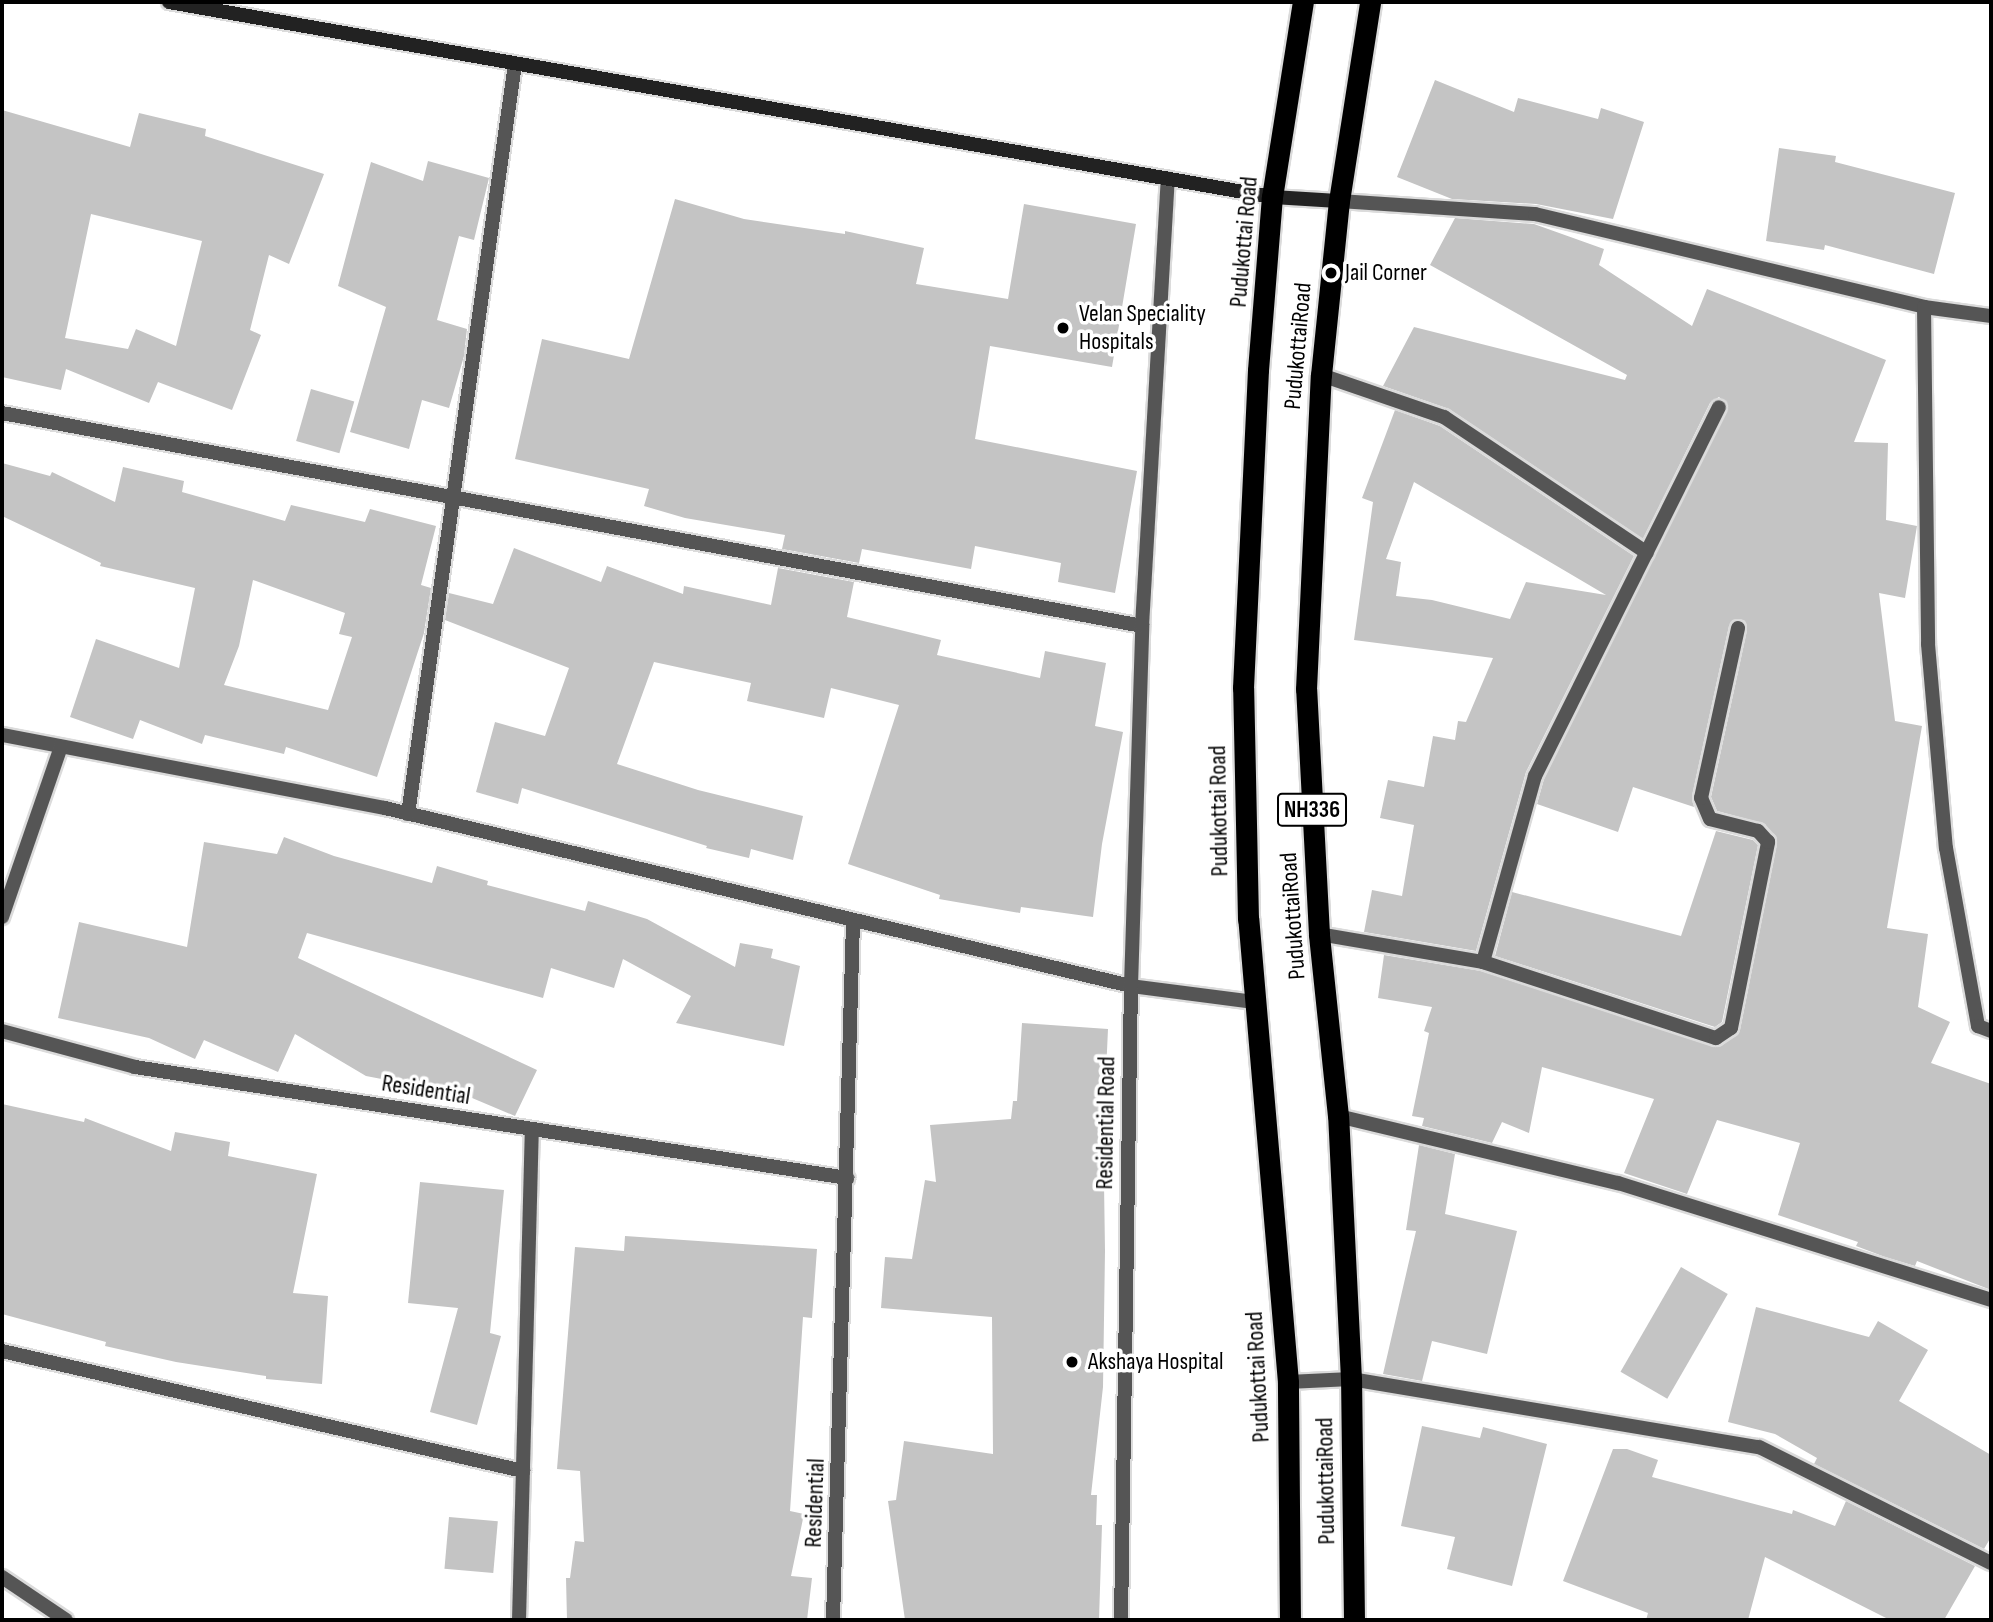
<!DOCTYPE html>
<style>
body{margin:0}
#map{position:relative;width:1993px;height:1622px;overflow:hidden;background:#fff;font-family:"Sofia Sans Condensed",sans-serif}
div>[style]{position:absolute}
.building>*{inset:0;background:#c4c4c4;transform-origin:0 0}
.roads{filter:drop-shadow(2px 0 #dbdbdb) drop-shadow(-2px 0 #dbdbdb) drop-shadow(0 2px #dbdbdb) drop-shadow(0 -2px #dbdbdb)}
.street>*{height:14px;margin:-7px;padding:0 7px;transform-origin:7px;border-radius:7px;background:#555}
.secondary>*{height:14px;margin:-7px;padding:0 7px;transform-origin:7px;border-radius:7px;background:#222}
.highway>*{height:21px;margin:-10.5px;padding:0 10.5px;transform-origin:10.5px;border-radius:10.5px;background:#000}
.dots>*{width:19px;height:19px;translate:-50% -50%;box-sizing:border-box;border:4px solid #fff;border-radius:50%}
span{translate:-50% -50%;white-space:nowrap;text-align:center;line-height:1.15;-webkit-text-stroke:7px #fff;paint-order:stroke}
.shield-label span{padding:2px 5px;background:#fff;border:2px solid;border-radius:5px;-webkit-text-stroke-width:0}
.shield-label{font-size:23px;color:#000;font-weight:700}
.street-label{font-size:24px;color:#000}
.poi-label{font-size:24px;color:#000}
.left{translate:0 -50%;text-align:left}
.frame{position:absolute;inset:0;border:4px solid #000;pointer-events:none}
</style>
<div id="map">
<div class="building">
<i style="clip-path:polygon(1435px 80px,1514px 112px,1518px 98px,1598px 119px,1601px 108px,1644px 122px,1613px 219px,1536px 204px,1452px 199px,1397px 177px)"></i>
<i style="clip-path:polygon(evenodd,2px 110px,130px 147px,139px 113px,206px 129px,205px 136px,324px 174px,289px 264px,269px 255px,250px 330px,261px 335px,232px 410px,158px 382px,149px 403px,66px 369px,61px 390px,2px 377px,2px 110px,91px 214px,202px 241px,176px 346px,136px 329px,128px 349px,65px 338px,91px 214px)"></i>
<i style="clip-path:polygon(1779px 148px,1836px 156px,1835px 162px,1955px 193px,1934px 274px,1825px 245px,1824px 250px,1766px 241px)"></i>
<i style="clip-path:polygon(428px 161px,489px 178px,474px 240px,459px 236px,437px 320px,467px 329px,464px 356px,449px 408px,422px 400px,409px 449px,350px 432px,386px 307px,338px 286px,371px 162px,423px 181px)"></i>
<i style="clip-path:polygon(675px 199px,744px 219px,845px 234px,845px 231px,924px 248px,916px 284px,1008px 299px,1024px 204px,1136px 224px,1112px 367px,990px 346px,975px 439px,1137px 471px,1115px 593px,1058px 582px,1061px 563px,975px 546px,971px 569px,862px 549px,859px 563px,782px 549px,785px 535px,685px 518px,644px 506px,649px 489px,515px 459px,542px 339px,629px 359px)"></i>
<i style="clip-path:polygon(1455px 218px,1534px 224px,1604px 249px,1599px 265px,1692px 326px,1707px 289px,1886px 360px,1854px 442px,1888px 443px,1886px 520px,1917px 526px,1905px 598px,1879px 593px,1895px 721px,1922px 726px,1887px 928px,1928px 934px,1918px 1007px,1950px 1022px,1931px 1063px,1991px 1084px,1991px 1290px,1917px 1261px,1915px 1266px,1885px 1257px,1856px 1246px,1858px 1242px,1778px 1215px,1800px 1143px,1717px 1120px,1687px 1194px,1624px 1173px,1654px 1099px,1542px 1067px,1529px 1133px,1502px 1122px,1492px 1143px,1422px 1126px,1424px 1118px,1412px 1116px,1429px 1033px,1424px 1031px,1432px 1007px,1378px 998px,1384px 955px,1481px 971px,1718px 1047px,1740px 1030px,1777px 843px,1765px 824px,1717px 811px,1711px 797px,1747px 630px,1745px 621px,1739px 619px,1729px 626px,1692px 796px,1694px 807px,1633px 787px,1618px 832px,1537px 804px,1544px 779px,1728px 406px,1719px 397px,1710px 403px,1643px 539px,1449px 409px,1383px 386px,1414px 327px,1625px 380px,1627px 375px,1430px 265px)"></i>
<i style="left:311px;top:389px;width:45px;height:54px;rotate:16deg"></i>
<i style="clip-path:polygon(evenodd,1395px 410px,1440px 426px,1634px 556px,1526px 772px,1476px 951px,1364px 932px,1372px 890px,1402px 896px,1414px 825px,1380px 818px,1388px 780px,1424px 787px,1433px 736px,1455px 740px,1458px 721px,1466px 722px,1493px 658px,1354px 640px,1373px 502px,1362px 498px,1395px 410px,1414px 482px,1550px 562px,1606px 595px,1526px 582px,1510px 619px,1432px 600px,1396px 596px,1401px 562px,1386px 559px,1414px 482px)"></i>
<i style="clip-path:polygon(evenodd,2px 463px,50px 476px,52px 472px,115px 502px,123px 467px,184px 481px,182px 492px,285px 521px,291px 505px,365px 522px,370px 509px,436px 526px,421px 585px,431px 588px,424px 633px,377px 777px,286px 747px,284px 754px,205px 735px,202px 744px,140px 720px,133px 739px,70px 717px,96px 639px,179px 668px,195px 588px,100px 566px,101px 563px,2px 516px,2px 463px,253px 580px,345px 613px,339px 634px,352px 637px,328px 710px,224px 685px,239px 646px,253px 580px)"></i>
<i style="clip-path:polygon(514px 548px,601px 582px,607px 566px,683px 594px,684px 586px,771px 605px,778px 568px,854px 582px,847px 617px,941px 640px,937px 655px,1040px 678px,1045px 651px,1106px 663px,1095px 726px,1123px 732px,1102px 844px,1093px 917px,1021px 907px,1020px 913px,939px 899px,940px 895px,848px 864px,899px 705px,831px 688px,824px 718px,747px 701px,751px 683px,654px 662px,617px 764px,698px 790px,803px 816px,793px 860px,751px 849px,749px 858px,706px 848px,707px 846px,522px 788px,518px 804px,476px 792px,495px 722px,545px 736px,569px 668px,445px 620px,449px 593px,493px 604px)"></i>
<i style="clip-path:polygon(1716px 831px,1753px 840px,1758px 845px,1722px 1022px,1715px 1027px,1495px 956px,1512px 892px,1681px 936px)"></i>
<i style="clip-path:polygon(284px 837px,334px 856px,432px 883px,437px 866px,488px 881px,487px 885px,585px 911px,588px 901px,647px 919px,735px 967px,740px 943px,773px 949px,771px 958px,800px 966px,784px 1046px,676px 1023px,691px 996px,623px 959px,614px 988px,551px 968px,543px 998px,307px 933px,298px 958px,537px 1070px,515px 1116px,465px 1095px,366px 1076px,295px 1034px,278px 1072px,204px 1040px,195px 1059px,149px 1038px,58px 1018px,79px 922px,187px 947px,204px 842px,277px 854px)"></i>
<i style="clip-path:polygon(1022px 1023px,1108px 1029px,1101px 1183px,1104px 1183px,1105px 1251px,1103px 1387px,1091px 1495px,1097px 1495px,1096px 1525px,1102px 1525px,1099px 1620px,905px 1620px,888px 1501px,896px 1500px,904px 1441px,993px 1454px,992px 1317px,881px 1308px,885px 1257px,912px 1259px,925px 1180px,936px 1182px,930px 1125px,1011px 1119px,1013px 1101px,1017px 1101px)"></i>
<i style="clip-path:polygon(2px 1104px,84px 1122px,85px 1118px,171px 1151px,175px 1132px,230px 1142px,228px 1156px,317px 1174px,293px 1293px,328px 1296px,322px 1384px,266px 1379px,266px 1376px,176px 1362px,105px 1346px,106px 1342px,2px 1314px)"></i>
<i style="clip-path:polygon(1419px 1145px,1455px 1154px,1445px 1214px,1517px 1231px,1487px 1354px,1432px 1341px,1422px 1381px,1383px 1374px,1416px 1231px,1406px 1230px)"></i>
<i style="clip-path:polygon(420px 1182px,504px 1190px,490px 1333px,501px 1336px,477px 1425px,430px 1412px,458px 1308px,408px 1303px)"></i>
<i style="clip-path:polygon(625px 1236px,817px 1249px,812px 1318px,803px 1317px,790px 1511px,804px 1514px,791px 1576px,812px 1578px,807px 1620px,567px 1620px,566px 1578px,570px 1578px,575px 1541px,584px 1542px,580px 1471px,557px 1469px,575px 1247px,624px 1251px)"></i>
<i style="left:1681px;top:1267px;width:54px;height:121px;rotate:30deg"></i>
<i style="clip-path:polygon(1756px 1307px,1869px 1337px,1878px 1321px,1928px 1350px,1899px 1401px,1991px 1455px,1991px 1537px,1984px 1549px,1814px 1464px,1817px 1458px,1775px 1434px,1728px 1422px)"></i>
<i style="clip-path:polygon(1422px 1426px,1480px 1438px,1483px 1427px,1547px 1444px,1512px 1586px,1447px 1569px,1455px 1537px,1401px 1526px)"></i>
<i style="clip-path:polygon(1613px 1449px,1627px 1449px,1658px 1460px,1652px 1477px,1792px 1514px,1793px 1510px,1835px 1526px,1846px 1501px,1975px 1566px,1944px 1620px,1890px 1620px,1765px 1557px,1748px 1620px,1646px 1620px,1648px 1613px,1563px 1581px)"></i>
<i style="left:449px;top:1517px;width:49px;height:52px;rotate:5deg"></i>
</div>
<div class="roads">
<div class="street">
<i style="left:1339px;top:201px;width:196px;rotate:3.8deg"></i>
<i style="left:1535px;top:214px;width:400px;rotate:13.4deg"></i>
<i style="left:1924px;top:307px;width:68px;rotate:7.7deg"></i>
<i style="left:1924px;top:307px;width:337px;rotate:89.3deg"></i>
<i style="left:1928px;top:644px;width:205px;rotate:85deg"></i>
<i style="left:1946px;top:848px;width:181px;rotate:79.8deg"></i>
<i style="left:1978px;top:1026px;width:14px;rotate:21deg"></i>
<i style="left:1321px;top:375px;width:130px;rotate:18.9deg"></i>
<i style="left:1444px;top:417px;width:244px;rotate:33.8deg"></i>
<i style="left:2px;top:413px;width:1160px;rotate:10.58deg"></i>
<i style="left:2px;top:735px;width:390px;rotate:10.8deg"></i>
<i style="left:385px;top:808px;width:767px;rotate:13.42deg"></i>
<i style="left:1131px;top:986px;width:125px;rotate:7.4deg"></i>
<i style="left:408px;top:814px;width:758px;rotate:-81.88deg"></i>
<i style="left:2px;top:917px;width:180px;rotate:-70.9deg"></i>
<i style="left:1319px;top:934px;width:166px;rotate:9.7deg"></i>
<i style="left:1483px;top:962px;width:245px;rotate:18.1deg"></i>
<i style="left:1716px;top:1038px;width:18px;rotate:-34deg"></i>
<i style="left:1731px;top:1028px;width:190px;rotate:-78.7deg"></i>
<i style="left:1768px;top:842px;width:15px;rotate:-132deg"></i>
<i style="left:1758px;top:831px;width:49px;rotate:-166deg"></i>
<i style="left:1710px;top:819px;width:23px;rotate:-113deg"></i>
<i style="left:1701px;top:798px;width:174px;rotate:-77.7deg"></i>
<i style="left:1483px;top:962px;width:193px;rotate:-74.4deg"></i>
<i style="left:1535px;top:776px;width:412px;rotate:-63.5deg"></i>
<i style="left:2px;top:1031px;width:138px;rotate:15.1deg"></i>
<i style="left:135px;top:1067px;width:721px;rotate:8.86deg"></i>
<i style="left:1338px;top:1116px;width:288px;rotate:13.5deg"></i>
<i style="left:1618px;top:1183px;width:391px;rotate:17.4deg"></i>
<i style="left:2px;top:1351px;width:535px;rotate:12.97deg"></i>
<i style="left:1288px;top:1382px;width:63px;rotate:-2.7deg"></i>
<i style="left:1351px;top:1379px;width:414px;rotate:9.5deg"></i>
<i style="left:1759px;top:1447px;width:259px;rotate:26.6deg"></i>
<i style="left:2px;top:1577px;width:77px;rotate:33.9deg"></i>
<i style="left:519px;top:1620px;width:491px;rotate:-88.5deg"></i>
<i style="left:833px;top:1620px;width:700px;rotate:-88.36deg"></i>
<i style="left:1121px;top:1620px;width:634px;rotate:-89.1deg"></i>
<i style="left:1131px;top:986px;width:360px;rotate:-88.2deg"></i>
<i style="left:1142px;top:626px;width:448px;rotate:-86.7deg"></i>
</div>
<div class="secondary">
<i style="left:169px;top:2px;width:1120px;rotate:10.03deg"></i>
<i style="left:1272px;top:197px;width:67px;rotate:3.4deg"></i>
</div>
<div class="highway">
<i style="left:1290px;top:1620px;width:238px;rotate:-90.5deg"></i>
<i style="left:1288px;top:1382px;width:465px;rotate:-94.9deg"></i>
<i style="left:1248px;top:919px;width:231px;rotate:-91.2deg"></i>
<i style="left:1243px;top:688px;width:318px;rotate:-87.3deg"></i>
<i style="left:1258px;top:370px;width:174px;rotate:-85.4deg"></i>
<i style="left:1272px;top:197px;width:197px;rotate:-81deg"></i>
<i style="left:1354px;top:1620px;width:241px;rotate:-90.7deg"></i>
<i style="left:1351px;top:1379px;width:263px;rotate:-92.8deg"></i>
<i style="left:1338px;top:1116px;width:183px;rotate:-96deg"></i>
<i style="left:1319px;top:934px;width:245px;rotate:-93deg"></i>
<i style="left:1306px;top:689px;width:314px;rotate:-87.3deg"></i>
<i style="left:1321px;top:375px;width:175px;rotate:-84.1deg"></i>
<i style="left:1339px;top:201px;width:201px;rotate:-81.1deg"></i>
</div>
</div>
<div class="dots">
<i style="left:1331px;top:273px;background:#000"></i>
<i style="left:1063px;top:328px;background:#000"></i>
<i style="left:1072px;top:1362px;background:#000"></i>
</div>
<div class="shield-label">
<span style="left:1312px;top:810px">NH336</span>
</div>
<div class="street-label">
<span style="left:1244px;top:242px;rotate:-85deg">Pudukottai Road</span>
<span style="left:1298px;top:346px;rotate:-85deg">PudukottaiRoad</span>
<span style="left:1219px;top:811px;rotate:-91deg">Pudukottai Road</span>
<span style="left:1293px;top:916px;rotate:-94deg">PudukottaiRoad</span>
<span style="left:426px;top:1090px;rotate:9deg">Residential</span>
<span style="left:1106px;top:1123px;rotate:-89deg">Residential Road</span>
<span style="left:1258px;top:1377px;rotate:-93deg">Pudukottai Road</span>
<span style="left:1326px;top:1481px;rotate:-91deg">PudukottaiRoad</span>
<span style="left:815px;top:1503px;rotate:-88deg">Residential</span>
</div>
<div class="poi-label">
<span class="left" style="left:1345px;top:273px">Jail Corner</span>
<span class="left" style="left:1079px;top:328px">Velan Speciality<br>Hospitals</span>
<span class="left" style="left:1088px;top:1362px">Akshaya Hospital</span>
</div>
<div class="frame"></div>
</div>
